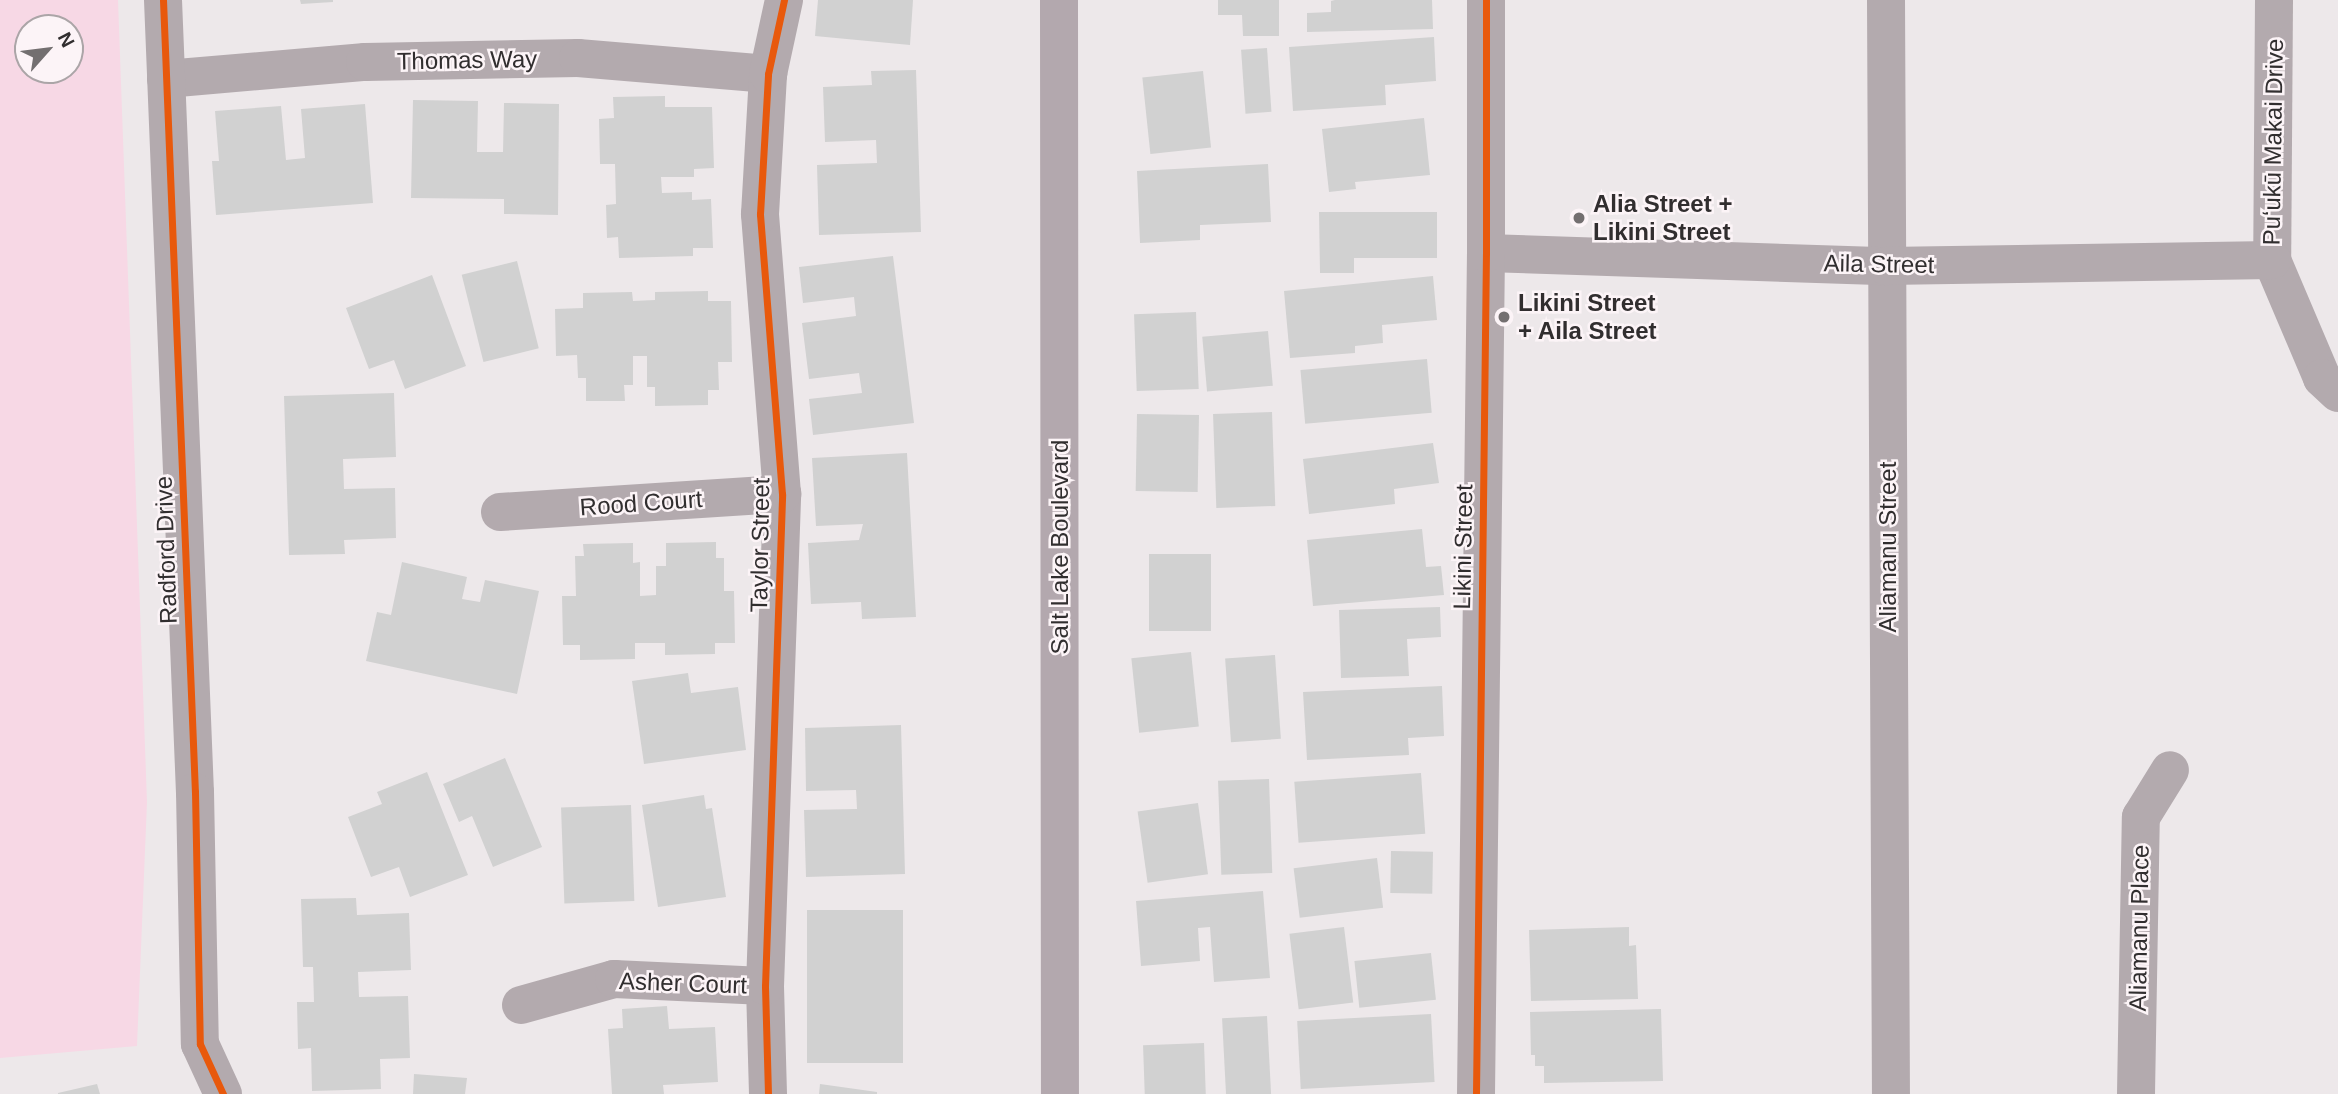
<!DOCTYPE html>
<meta charset="utf-8">
<style>
body{margin:0}
#map{position:relative;width:2338px;height:1094px;overflow:hidden;background:#ede8ea;font-family:Helvetica,sans-serif}
div>[style]{position:absolute}
.green>*{inset:0;background:#f7d8e5}
.building>*{inset:0;background:#d1d1d1;transform-origin:0 0}
.minor>*{height:38px;margin:-19px;padding:0 19px;transform-origin:19px;border-radius:19px;background:#b3aaae}
.tertiary>*{height:38px;margin:-19px;padding:0 19px;transform-origin:19px;border-radius:19px;background:#b3aaae}
.secondary>*{height:38px;margin:-19px;padding:0 19px;transform-origin:19px;border-radius:19px;background:#b3a8ae}
.cycleway>*{height:7px;margin:-3.5px;padding:0 3.5px;transform-origin:3.5px;border-radius:3.5px;background:#e8590c}
.dots>*{width:19px;height:19px;translate:-50% -50%;box-sizing:border-box;border:4px solid #fcf4f7;border-radius:50%}
span{translate:-50% -50%;white-space:nowrap;text-align:center;line-height:1.15;-webkit-text-stroke:5px #fcf4f7;paint-order:stroke}
.street-label{font-size:24px;color:#312e2f}
.poi-label{font-size:24px;color:#312e2f;font-weight:700}
.left{translate:0 -50%;text-align:left}
.north{position:absolute;left:14px;top:14px;width:70px;height:70px;box-sizing:border-box;background:#fcf4f7;border:2px solid #aba5a7;border-radius:50%;rotate:62deg;font-size:19px;font-weight:700;line-height:28px;text-align:center;color:#312e2f}
.north::after{content:'';display:block;margin:auto;width:24px;height:32px;background:#736f70;clip-path:polygon(50% 0,100% 100%,50% 72%,0 100%)}
</style>
<div id="map">
<div class="green">
<i style="clip-path:polygon(evenodd,0 0,118px 0,147px 802px,137px 1046px,0 1058px,0 0,70px 28px,70px 70px,28px 70px,28px 28px,70px 28px)"></i>
</div>
<div class="building">
<i style="clip-path:polygon(300px 0,333px 0,333px 2px,301px 4px)"></i>
<i style="clip-path:polygon(818px 0,913px 0,910px 45px,815px 36px)"></i>
<i style="clip-path:polygon(1218px 0,1279px 0,1279px 36px,1243px 36px,1242px 15px,1218px 15px)"></i>
<i style="clip-path:polygon(1335px 0,1432px 0,1433px 29px,1307px 32px,1307px 13px,1331px 12px,1331px 1px)"></i>
<i style="clip-path:polygon(1434px 37px,1436px 81px,1385px 85px,1386px 105px,1293px 111px,1289px 47px)"></i>
<i style="left:1267px;top:48px;width:64px;height:26px;rotate:86deg"></i>
<i style="clip-path:polygon(916px 70px,921px 232px,819px 235px,817px 165px,877px 163px,876px 140px,825px 142px,823px 87px,872px 85px,871px 71px)"></i>
<i style="left:1203px;top:71px;width:77px;height:61px;rotate:84deg"></i>
<i style="clip-path:polygon(665px 96px,665px 107px,712px 107px,714px 168px,694px 169px,694px 177px,661px 177px,662px 193px,692px 192px,692px 200px,711px 199px,713px 248px,693px 248px,693px 256px,619px 258px,618px 237px,607px 238px,606px 205px,616px 204px,615px 164px,600px 164px,599px 119px,614px 118px,613px 97px)"></i>
<i style="clip-path:polygon(413px 100px,478px 101px,477px 152px,503px 152px,504px 103px,559px 104px,558px 215px,504px 214px,504px 199px,411px 198px)"></i>
<i style="clip-path:polygon(365px 104px,373px 203px,216px 215px,212px 161px,219px 161px,215px 111px,281px 106px,286px 160px,305px 158px,301px 109px)"></i>
<i style="clip-path:polygon(1424px 118px,1430px 175px,1355px 182px,1356px 189px,1329px 192px,1322px 129px)"></i>
<i style="clip-path:polygon(1268px 164px,1271px 222px,1200px 225px,1200px 240px,1140px 243px,1137px 171px)"></i>
<i style="clip-path:polygon(1319px 212px,1437px 212px,1437px 258px,1354px 258px,1354px 273px,1320px 273px)"></i>
<i style="clip-path:polygon(893px 256px,914px 423px,813px 435px,809px 399px,862px 393px,859px 373px,809px 379px,802px 323px,856px 316px,854px 297px,803px 303px,799px 267px)"></i>
<i style="left:517px;top:261px;width:90px;height:57px;rotate:76deg"></i>
<i style="clip-path:polygon(432px 275px,466px 366px,405px 389px,394px 360px,369px 369px,346px 308px)"></i>
<i style="clip-path:polygon(1433px 276px,1437px 320px,1382px 325px,1383px 343px,1355px 346px,1355px 353px,1290px 358px,1284px 291px)"></i>
<i style="clip-path:polygon(708px 291px,708px 301px,731px 301px,732px 362px,718px 362px,719px 390px,708px 390px,708px 405px,655px 406px,655px 387px,647px 387px,647px 356px,633px 356px,633px 385px,624px 385px,625px 401px,586px 401px,586px 378px,578px 378px,577px 355px,556px 356px,555px 309px,583px 308px,583px 293px,632px 292px,633px 301px,655px 300px,655px 292px)"></i>
<i style="left:1196px;top:312px;width:77px;height:62px;rotate:88deg"></i>
<i style="left:1268px;top:331px;width:55px;height:66px;rotate:85deg"></i>
<i style="left:1427px;top:359px;width:54px;height:127px;rotate:85deg"></i>
<i style="clip-path:polygon(394px 393px,396px 457px,343px 459px,344px 489px,395px 488px,396px 538px,344px 540px,345px 554px,289px 555px,284px 396px)"></i>
<i style="left:1272px;top:412px;width:94px;height:59px;rotate:88deg"></i>
<i style="left:1137px;top:414px;width:62px;height:77px;rotate:1deg"></i>
<i style="clip-path:polygon(1433px 443px,1439px 483px,1394px 489px,1395px 504px,1309px 514px,1303px 459px)"></i>
<i style="clip-path:polygon(907px 453px,916px 617px,862px 619px,861px 602px,811px 604px,808px 543px,859px 540px,863px 524px,816px 526px,812px 458px)"></i>
<i style="clip-path:polygon(1422px 529px,1426px 567px,1441px 566px,1444px 595px,1313px 606px,1307px 540px)"></i>
<i style="clip-path:polygon(716px 542px,716px 558px,724px 558px,724px 591px,734px 591px,735px 643px,715px 643px,715px 654px,665px 655px,665px 643px,635px 643px,635px 659px,580px 660px,580px 645px,563px 645px,562px 596px,576px 596px,575px 556px,584px 556px,583px 544px,633px 543px,633px 563px,640px 562px,640px 596px,656px 595px,656px 566px,666px 566px,666px 543px)"></i>
<i style="left:1149px;top:554px;width:62px;height:77px"></i>
<i style="clip-path:polygon(402px 562px,467px 577px,462px 599px,480px 602px,485px 580px,539px 591px,517px 694px,366px 661px,377px 612px,391px 615px)"></i>
<i style="clip-path:polygon(1440px 607px,1441px 637px,1407px 639px,1409px 676px,1341px 678px,1339px 610px)"></i>
<i style="left:1191px;top:652px;width:75px;height:60px;rotate:84deg"></i>
<i style="left:1275px;top:655px;width:84px;height:50px;rotate:86deg"></i>
<i style="clip-path:polygon(688px 673px,691px 693px,738px 687px,746px 750px,644px 764px,632px 681px)"></i>
<i style="clip-path:polygon(1442px 686px,1444px 736px,1408px 738px,1409px 755px,1307px 760px,1303px 692px)"></i>
<i style="clip-path:polygon(901px 725px,905px 874px,806px 877px,804px 810px,857px 809px,856px 790px,806px 791px,805px 728px)"></i>
<i style="clip-path:polygon(505px 758px,542px 847px,493px 867px,472px 816px,459px 822px,443px 784px)"></i>
<i style="clip-path:polygon(427px 772px,468px 875px,410px 897px,399px 867px,371px 877px,348px 817px,382px 804px,377px 792px)"></i>
<i style="left:1421px;top:773px;width:61px;height:127px;rotate:86deg"></i>
<i style="left:1269px;top:779px;width:94px;height:51px;rotate:88deg"></i>
<i style="clip-path:polygon(704px 795px,706px 809px,712px 808px,726px 897px,658px 907px,642px 805px)"></i>
<i style="left:1198px;top:803px;width:72px;height:61px;rotate:82deg"></i>
<i style="left:631px;top:805px;width:96px;height:70px;rotate:88deg"></i>
<i style="left:1391px;top:851px;width:42px;height:42px;rotate:1deg"></i>
<i style="left:1377px;top:858px;width:50px;height:84px;rotate:83deg"></i>
<i style="clip-path:polygon(1263px 891px,1270px 978px,1214px 982px,1210px 927px,1198px 928px,1200px 961px,1141px 966px,1136px 901px)"></i>
<i style="clip-path:polygon(356px 898px,357px 915px,409px 913px,411px 970px,358px 972px,359px 997px,408px 996px,410px 1058px,380px 1059px,381px 1089px,312px 1091px,311px 1048px,298px 1049px,297px 1002px,314px 1002px,313px 967px,303px 967px,301px 899px)"></i>
<i style="left:807px;top:910px;width:96px;height:153px"></i>
<i style="left:1344px;top:927px;width:76px;height:55px;rotate:83deg"></i>
<i style="clip-path:polygon(1629px 927px,1629px 946px,1636px 945px,1638px 999px,1531px 1001px,1529px 930px)"></i>
<i style="left:1431px;top:953px;width:47px;height:77px;rotate:84deg"></i>
<i style="clip-path:polygon(667px 1006px,669px 1029px,715px 1027px,718px 1082px,663px 1085px,664px 1094px,612px 1094px,608px 1029px,623px 1028px,622px 1009px)"></i>
<i style="clip-path:polygon(1661px 1009px,1663px 1081px,1544px 1083px,1544px 1066px,1535px 1066px,1535px 1055px,1531px 1055px,1530px 1012px)"></i>
<i style="left:1431px;top:1014px;width:68px;height:134px;rotate:87deg"></i>
<i style="left:1267px;top:1016px;width:78px;height:45px;rotate:87deg"></i>
<i style="left:1204px;top:1043px;width:51px;height:61px;rotate:88deg"></i>
<i style="clip-path:polygon(414px 1074px,467px 1078px,465px 1094px,413px 1094px)"></i>
<i style="clip-path:polygon(97px 1084px,100px 1094px,58px 1094px,58px 1093px)"></i>
<i style="clip-path:polygon(820px 1084px,877px 1092px,877px 1094px,819px 1094px)"></i>
</div>
<div class="minor">
<i style="left:1886px;top:0;width:1094px;rotate:89.74deg"></i>
<i style="left:2274px;top:0;width:260px;rotate:90.4deg"></i>
<i style="left:2272px;top:260px;width:128px;rotate:67deg"></i>
<i style="left:2322px;top:378px;width:22px;rotate:43deg"></i>
<i style="left:166px;top:79px;width:200px;rotate:-4.9deg"></i>
<i style="left:365px;top:62px;width:213px;rotate:-1.1deg"></i>
<i style="left:578px;top:58px;width:191px;rotate:4.8deg"></i>
<i style="left:1486px;top:253px;width:400px;rotate:1.9deg"></i>
<i style="left:1886px;top:266px;width:386px;rotate:-0.9deg"></i>
<i style="left:500px;top:512px;width:283px;rotate:-3.7deg"></i>
<i style="left:521px;top:1005px;width:97px;rotate:-15.6deg"></i>
<i style="left:614px;top:979px;width:151px;rotate:2.7deg"></i>
<i style="left:768px;top:1094px;width:108px;rotate:-91.6deg"></i>
<i style="left:765px;top:986px;width:492px;rotate:-88deg"></i>
<i style="left:782px;top:494px;width:281px;rotate:-94.5deg"></i>
<i style="left:760px;top:214px;width:140px;rotate:-86.7deg"></i>
<i style="left:768px;top:74px;width:76px;rotate:-77.8deg"></i>
<i style="left:1476px;top:1094px;width:841px;rotate:-89.32deg"></i>
<i style="left:1486px;top:253px;width:253px;rotate:-90deg"></i>
<i style="left:2136px;top:1094px;width:277px;rotate:-89deg"></i>
<i style="left:2141px;top:817px;width:55px;rotate:-58.3deg"></i>
</div>
<div class="tertiary">
<i style="left:163px;top:0;width:793px;rotate:87.69deg"></i>
<i style="left:195px;top:792px;width:252px;rotate:88.9deg"></i>
<i style="left:200px;top:1044px;width:55px;rotate:65.3deg"></i>
</div>
<div class="secondary">
<i style="left:1059px;top:0;width:1094px;rotate:89.95deg"></i>
</div>
<div class="cycleway">
<i style="left:163px;top:0;width:793px;rotate:87.69deg"></i>
<i style="left:195px;top:792px;width:252px;rotate:88.9deg"></i>
<i style="left:200px;top:1044px;width:55px;rotate:65.3deg"></i>
<i style="left:768px;top:1094px;width:108px;rotate:-91.6deg"></i>
<i style="left:765px;top:986px;width:492px;rotate:-88deg"></i>
<i style="left:782px;top:494px;width:281px;rotate:-94.5deg"></i>
<i style="left:760px;top:214px;width:140px;rotate:-86.7deg"></i>
<i style="left:768px;top:74px;width:76px;rotate:-77.8deg"></i>
<i style="left:1476px;top:1094px;width:841px;rotate:-89.32deg"></i>
<i style="left:1486px;top:253px;width:253px;rotate:-90deg"></i>
</div>
<div class="dots">
<i style="left:1579px;top:218px;background:#736f70"></i>
<i style="left:1504px;top:317px;background:#736f70"></i>
</div>
<div class="street-label">
<span style="left:467px;top:60px;rotate:-1deg">Thomas Way</span>
<span style="left:2273px;top:142px;rotate:-89deg">Puʻukū Makai Drive</span>
<span style="left:1879px;top:264px;rotate:1deg">Aila Street</span>
<span style="left:641px;top:503px;rotate:-4deg">Rood Court</span>
<span style="left:760px;top:545px;rotate:-89deg">Taylor Street</span>
<span style="left:1060px;top:547px;rotate:-90deg">Salt Lake Boulevard</span>
<span style="left:1463px;top:547px;rotate:-89deg">Likini Street</span>
<span style="left:1888px;top:547px;rotate:-90deg">Aliamanu Street</span>
<span style="left:166px;top:550px;rotate:-92deg">Radford Drive</span>
<span style="left:2139px;top:928px;rotate:-89deg">Aliamanu Place</span>
<span style="left:683px;top:983px;rotate:2deg">Asher Court</span>
</div>
<div class="poi-label">
<span class="left" style="left:1593px;top:218px">Alia Street +<br>Likini Street</span>
<span class="left" style="left:1518px;top:317px">Likini Street<br>+ Aila Street</span>
</div>
<div class="north">N</div>
</div>
